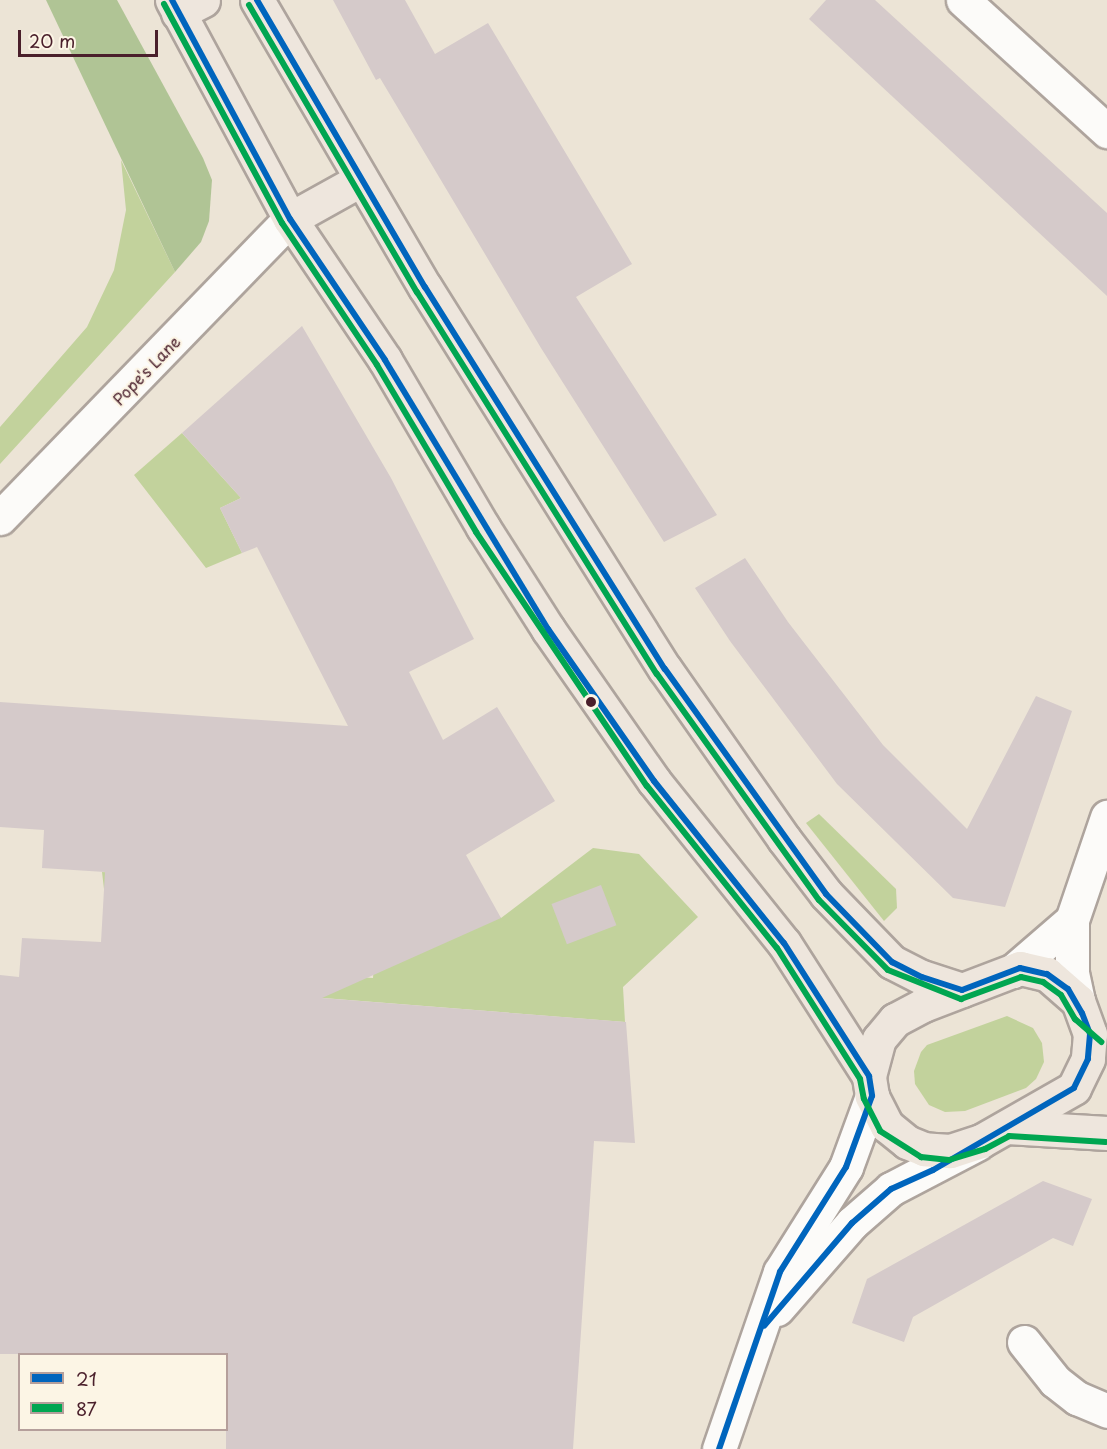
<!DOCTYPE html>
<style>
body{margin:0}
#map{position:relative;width:1107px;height:1449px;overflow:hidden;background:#ece4d6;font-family:"Playpen Sans",sans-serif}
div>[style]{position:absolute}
.green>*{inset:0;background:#c2d29c}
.forest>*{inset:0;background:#b0c495}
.building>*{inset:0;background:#d5caca;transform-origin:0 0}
.roads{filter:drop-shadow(2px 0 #aea49d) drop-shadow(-2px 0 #aea49d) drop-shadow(0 2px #aea49d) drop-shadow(0 -2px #aea49d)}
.minor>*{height:33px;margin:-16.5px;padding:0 16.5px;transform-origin:16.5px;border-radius:16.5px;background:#fcfbf9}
.major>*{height:33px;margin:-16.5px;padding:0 16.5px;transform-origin:16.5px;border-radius:16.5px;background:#eee6dd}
.bus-1>*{height:6px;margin:-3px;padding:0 3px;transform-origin:3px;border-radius:3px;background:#0065bd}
.bus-2>*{height:6px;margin:-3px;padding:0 3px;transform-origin:3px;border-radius:3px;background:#00a651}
.dots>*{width:16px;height:16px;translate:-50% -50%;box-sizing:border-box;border:3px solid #fcf5e5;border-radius:50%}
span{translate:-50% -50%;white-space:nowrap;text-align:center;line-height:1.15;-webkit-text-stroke:4.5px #fcf5e5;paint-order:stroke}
.street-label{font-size:16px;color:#4a1f2b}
.legend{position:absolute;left:18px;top:1353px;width:210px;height:78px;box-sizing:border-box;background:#fcf5e5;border:2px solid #b59f9b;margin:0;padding:8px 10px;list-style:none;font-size:18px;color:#4a1f2b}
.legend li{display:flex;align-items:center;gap:12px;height:30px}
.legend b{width:30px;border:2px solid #b59f9b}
.scale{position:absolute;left:18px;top:30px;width:140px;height:27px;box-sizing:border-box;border:3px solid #4a1f2b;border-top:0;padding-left:8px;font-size:18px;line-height:21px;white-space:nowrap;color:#4a1f2b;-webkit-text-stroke:4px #fcf5e5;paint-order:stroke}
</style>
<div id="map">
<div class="green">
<i style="clip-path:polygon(121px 160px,175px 272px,0 464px,0 427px,87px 327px,114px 270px,126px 210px)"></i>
<i style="clip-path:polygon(182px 433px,241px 498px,220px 508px,242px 553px,206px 568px,134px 475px)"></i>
<i style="clip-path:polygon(347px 726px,369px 767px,501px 918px,593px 848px,639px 854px,698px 917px,623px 987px,625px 1022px,159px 985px,164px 893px,104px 889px,102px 872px,182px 877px,177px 965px,373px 978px,380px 881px,337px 878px)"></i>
<i style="clip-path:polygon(819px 814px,896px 889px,897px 908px,884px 921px,806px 823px)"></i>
<i style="clip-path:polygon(1007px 1016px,1033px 1028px,1042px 1043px,1044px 1062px,1036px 1079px,1026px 1088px,965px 1111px,945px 1112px,929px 1105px,915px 1084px,914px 1071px,921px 1052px,927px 1045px)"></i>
</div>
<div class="forest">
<i style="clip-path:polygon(46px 0,117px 0,203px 158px,212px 180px,209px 221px,201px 242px,175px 272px)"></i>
</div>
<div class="building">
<i style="clip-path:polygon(333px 0,405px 0,435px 54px,488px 23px,632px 264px,576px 297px,717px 515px,664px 542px,541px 348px,380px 78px,376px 80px)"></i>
<i style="clip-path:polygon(826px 0,875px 0,1107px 213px,1107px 296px,809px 19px)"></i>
<i style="clip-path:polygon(302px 326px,391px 478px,474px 639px,409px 672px,443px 740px,497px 707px,555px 801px,466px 855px,501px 918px,322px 998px,626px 1022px,635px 1143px,594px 1141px,573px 1449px,226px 1449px,226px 1354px,0 1354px,0 975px,19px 977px,22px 938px,101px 942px,105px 872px,42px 868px,44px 830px,0 827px,0 702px,348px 726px,257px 547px,242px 553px,220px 508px,241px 498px,182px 433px)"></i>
<i style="clip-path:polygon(745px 558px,788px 622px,883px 745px,967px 829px,1036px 696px,1072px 711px,1005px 907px,953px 898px,837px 784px,730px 641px,695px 588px)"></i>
<i style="left:601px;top:885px;width:43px;height:53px;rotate:69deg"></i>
<i style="clip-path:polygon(1043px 1181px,1092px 1199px,1073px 1246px,1053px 1238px,913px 1317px,904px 1342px,852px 1323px,867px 1279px)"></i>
</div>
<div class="roads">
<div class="minor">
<i style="left:963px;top:0;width:195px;rotate:42.3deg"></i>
<i style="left:0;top:518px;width:417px;rotate:-45.9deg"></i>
<i style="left:1013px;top:971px;width:78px;rotate:-40.8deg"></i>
<i style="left:1078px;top:1001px;width:30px;rotate:-102deg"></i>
<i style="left:1072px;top:972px;width:52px;rotate:-90deg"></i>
<i style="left:1072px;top:920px;width:109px;rotate:-71.2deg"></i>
<i style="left:777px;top:1309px;width:114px;rotate:-48.9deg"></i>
<i style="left:852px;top:1223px;width:52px;rotate:-41.1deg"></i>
<i style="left:891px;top:1189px;width:97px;rotate:-27.6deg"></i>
<i style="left:1024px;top:1342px;width:50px;rotate:51.5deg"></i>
<i style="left:1055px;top:1381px;width:28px;rotate:38deg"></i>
<i style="left:1077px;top:1398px;width:33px;rotate:23deg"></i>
<i style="left:719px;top:1449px;width:187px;rotate:-71deg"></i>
<i style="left:780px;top:1272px;width:124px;rotate:-57.8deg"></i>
<i style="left:846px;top:1167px;width:76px;rotate:-69.9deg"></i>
</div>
<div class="major">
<i style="left:172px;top:0;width:249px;rotate:61.7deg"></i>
<i style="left:290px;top:219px;width:170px;rotate:56deg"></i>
<i style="left:385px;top:360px;width:194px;rotate:59.6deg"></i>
<i style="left:483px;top:527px;width:121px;rotate:57.5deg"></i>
<i style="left:548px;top:629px;width:185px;rotate:55.1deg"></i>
<i style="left:654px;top:781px;width:208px;rotate:51.3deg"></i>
<i style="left:784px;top:943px;width:158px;rotate:57.4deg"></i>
<i style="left:257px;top:0;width:333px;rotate:59.7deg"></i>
<i style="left:425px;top:287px;width:451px;rotate:57.9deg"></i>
<i style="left:665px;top:669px;width:208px;rotate:55deg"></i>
<i style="left:784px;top:839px;width:69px;rotate:52.6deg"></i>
<i style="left:826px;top:894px;width:95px;rotate:45.9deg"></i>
<i style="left:892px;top:962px;width:34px;rotate:27deg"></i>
<i style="left:922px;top:977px;width:42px;rotate:18deg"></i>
<i style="left:178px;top:13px;width:28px;rotate:-27deg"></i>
<i style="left:290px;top:219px;width:80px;rotate:-29.1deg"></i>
<i style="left:1020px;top:968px;width:28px;rotate:13deg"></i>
<i style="left:1047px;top:974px;width:41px;rotate:41.1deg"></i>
<i style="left:1078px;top:1001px;width:35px;rotate:70deg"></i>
<i style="left:1090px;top:1034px;width:25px;rotate:95deg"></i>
<i style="left:1088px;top:1059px;width:32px;rotate:116deg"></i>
<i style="left:1074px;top:1088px;width:107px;rotate:150.3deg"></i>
<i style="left:981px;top:1141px;width:33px;rotate:162deg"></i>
<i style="left:950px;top:1151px;width:26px;rotate:-176deg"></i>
<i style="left:924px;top:1149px;width:18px;rotate:-158deg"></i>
<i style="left:907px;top:1142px;width:26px;rotate:-141deg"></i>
<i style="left:887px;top:1126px;width:34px;rotate:-117deg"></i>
<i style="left:872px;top:1096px;width:20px;rotate:-99deg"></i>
<i style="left:869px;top:1076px;width:38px;rotate:-75deg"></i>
<i style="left:879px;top:1039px;width:25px;rotate:-50deg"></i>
<i style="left:895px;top:1020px;width:32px;rotate:-28deg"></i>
<i style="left:923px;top:1005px;width:104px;rotate:-20.9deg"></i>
<i style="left:1007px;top:1127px;width:100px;rotate:3.4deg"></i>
</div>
</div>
<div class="bus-1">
<i style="left:172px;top:0;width:249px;rotate:61.7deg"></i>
<i style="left:290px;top:219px;width:170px;rotate:56deg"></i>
<i style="left:385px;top:360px;width:315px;rotate:58.8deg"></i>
<i style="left:548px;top:629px;width:185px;rotate:55.1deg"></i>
<i style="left:654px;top:781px;width:208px;rotate:51.3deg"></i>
<i style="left:784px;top:943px;width:158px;rotate:57.4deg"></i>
<i style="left:869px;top:1076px;width:20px;rotate:81deg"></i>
<i style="left:872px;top:1096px;width:76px;rotate:110.1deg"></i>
<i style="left:846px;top:1167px;width:124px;rotate:122.2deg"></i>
<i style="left:780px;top:1272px;width:187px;rotate:109deg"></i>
<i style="left:257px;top:0;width:333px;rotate:59.7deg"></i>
<i style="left:425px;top:287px;width:451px;rotate:57.9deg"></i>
<i style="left:665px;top:669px;width:277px;rotate:54.4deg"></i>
<i style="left:826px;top:894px;width:95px;rotate:45.9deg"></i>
<i style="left:892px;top:962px;width:34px;rotate:27deg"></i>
<i style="left:922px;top:977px;width:42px;rotate:18deg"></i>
<i style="left:962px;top:990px;width:62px;rotate:-20.8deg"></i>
<i style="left:1020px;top:968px;width:28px;rotate:13deg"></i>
<i style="left:1047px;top:974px;width:26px;rotate:36deg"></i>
<i style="left:1068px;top:989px;width:28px;rotate:60deg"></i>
<i style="left:1082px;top:1013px;width:22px;rotate:69deg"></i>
<i style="left:1090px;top:1034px;width:25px;rotate:95deg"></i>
<i style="left:1088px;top:1059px;width:32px;rotate:116deg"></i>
<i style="left:1074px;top:1088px;width:163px;rotate:149.8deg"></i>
<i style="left:933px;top:1170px;width:46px;rotate:155.7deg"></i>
<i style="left:891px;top:1189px;width:52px;rotate:138.9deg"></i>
<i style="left:852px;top:1223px;width:135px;rotate:130.5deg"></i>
</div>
<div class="bus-2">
<i style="left:164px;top:4px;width:249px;rotate:61.7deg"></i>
<i style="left:282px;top:223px;width:171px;rotate:56.2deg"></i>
<i style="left:377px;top:365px;width:194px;rotate:59.3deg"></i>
<i style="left:476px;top:532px;width:306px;rotate:56.1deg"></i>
<i style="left:647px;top:786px;width:208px;rotate:51.3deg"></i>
<i style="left:777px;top:948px;width:155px;rotate:57.6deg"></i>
<i style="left:860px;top:1079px;width:20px;rotate:79deg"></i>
<i style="left:864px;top:1099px;width:36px;rotate:63deg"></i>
<i style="left:880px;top:1131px;width:49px;rotate:32.4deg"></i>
<i style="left:921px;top:1157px;width:28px;rotate:6deg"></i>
<i style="left:949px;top:1160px;width:38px;rotate:-17deg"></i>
<i style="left:985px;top:1149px;width:27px;rotate:-28deg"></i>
<i style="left:1009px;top:1136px;width:97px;rotate:3.5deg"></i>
<i style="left:249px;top:5px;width:333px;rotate:59.7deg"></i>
<i style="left:417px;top:292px;width:451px;rotate:57.9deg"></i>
<i style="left:657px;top:674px;width:278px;rotate:54.4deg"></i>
<i style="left:819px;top:900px;width:98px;rotate:45.4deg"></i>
<i style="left:888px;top:970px;width:79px;rotate:21.7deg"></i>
<i style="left:961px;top:999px;width:64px;rotate:-20.1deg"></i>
<i style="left:1021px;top:977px;width:23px;rotate:13deg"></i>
<i style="left:1043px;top:982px;width:22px;rotate:36deg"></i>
<i style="left:1061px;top:995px;width:28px;rotate:60deg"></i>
<i style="left:1075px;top:1019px;width:35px;rotate:41deg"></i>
</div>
<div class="dots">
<i style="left:591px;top:702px;background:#4a1f2b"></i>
</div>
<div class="street-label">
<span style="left:146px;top:370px;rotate:-46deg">Pope's Lane</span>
</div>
<ul class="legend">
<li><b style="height:8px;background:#0065bd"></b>21</li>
<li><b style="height:8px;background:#00a651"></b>87</li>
</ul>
<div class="scale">20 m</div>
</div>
